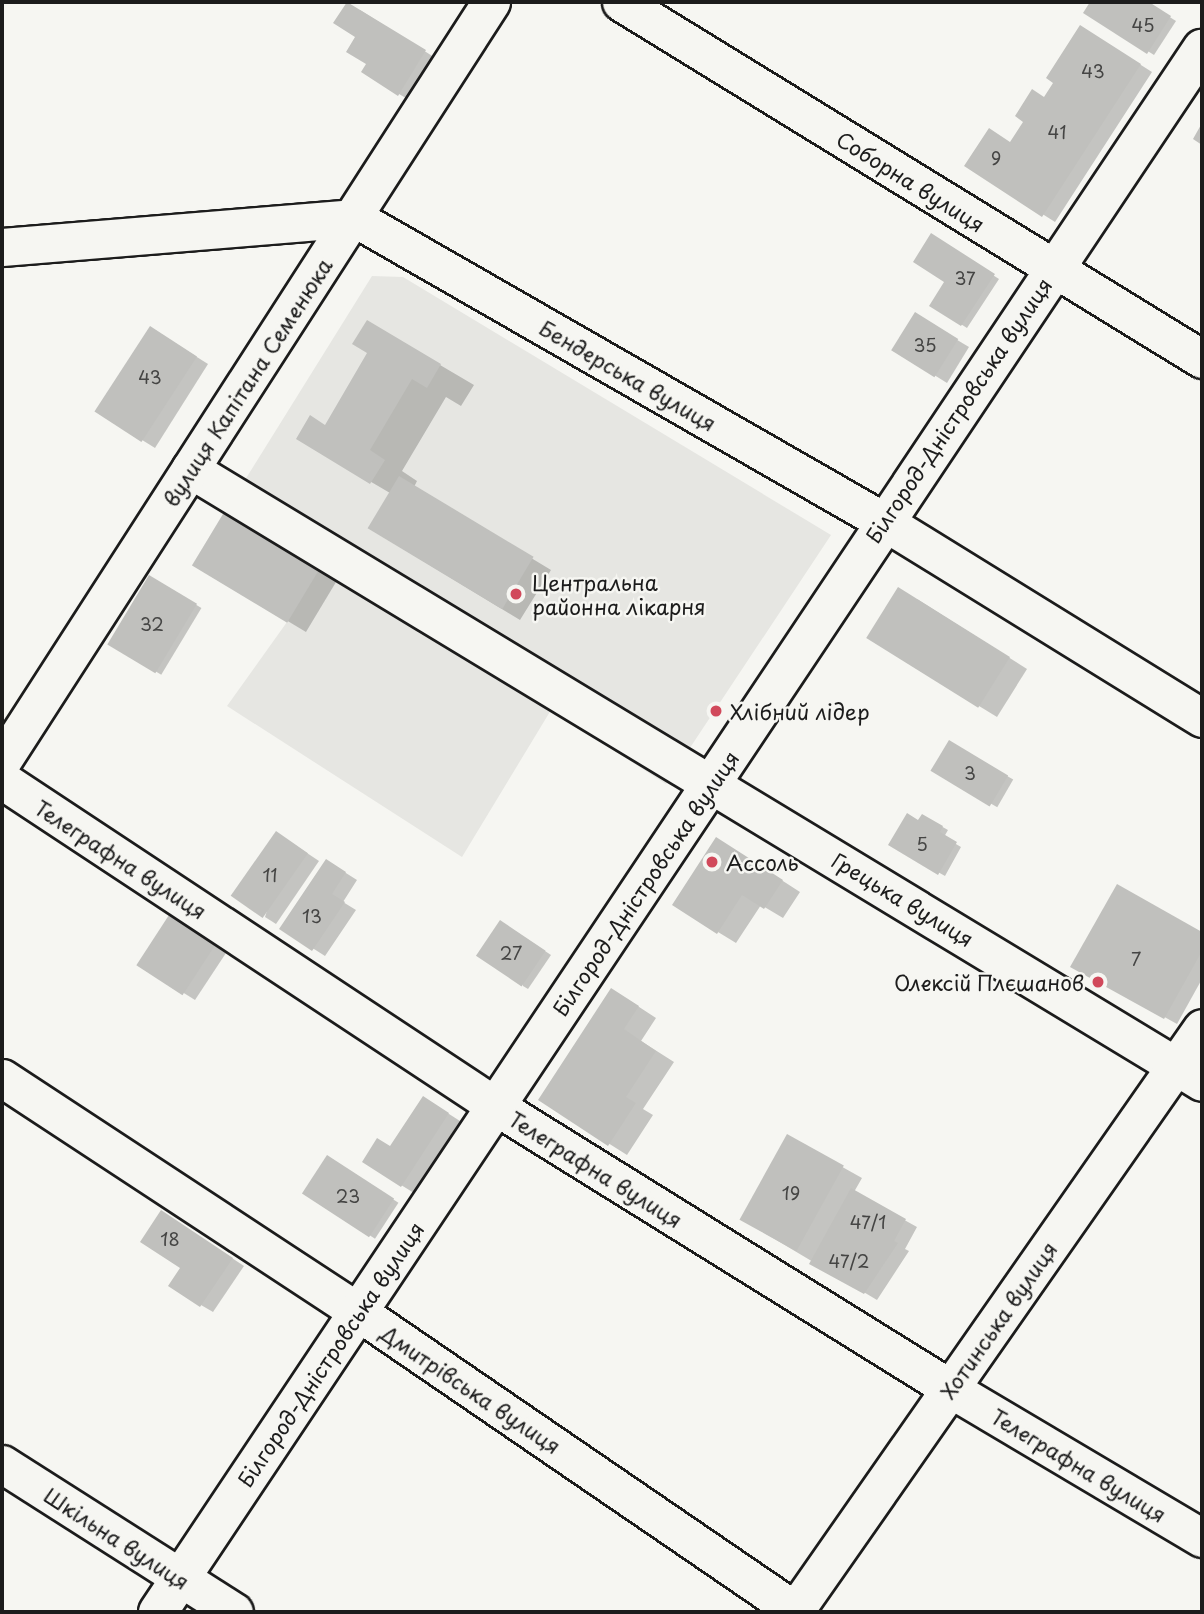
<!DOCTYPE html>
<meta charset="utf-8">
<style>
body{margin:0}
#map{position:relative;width:1204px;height:1614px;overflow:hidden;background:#f6f6f2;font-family:"Playpen Sans",sans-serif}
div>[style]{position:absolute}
.built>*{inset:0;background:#e6e6e2}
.shadow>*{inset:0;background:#0003;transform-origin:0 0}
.building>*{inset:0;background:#c0c0bd;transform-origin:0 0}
.roads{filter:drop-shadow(2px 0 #1c1c1c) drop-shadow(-2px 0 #1c1c1c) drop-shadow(0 2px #1c1c1c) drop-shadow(0 -2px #1c1c1c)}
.minor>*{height:37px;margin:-18.5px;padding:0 18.5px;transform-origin:18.5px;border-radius:18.5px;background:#f6f6f2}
.major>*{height:38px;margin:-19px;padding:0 19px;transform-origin:19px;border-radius:19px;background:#f6f6f2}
.dots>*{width:19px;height:19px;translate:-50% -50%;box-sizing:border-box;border:4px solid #f6f6f2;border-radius:50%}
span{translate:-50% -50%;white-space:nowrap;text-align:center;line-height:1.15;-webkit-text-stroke:5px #f6f6f2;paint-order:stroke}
.number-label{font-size:18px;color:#454544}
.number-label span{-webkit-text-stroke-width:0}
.street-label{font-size:21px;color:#1c1c1c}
.poi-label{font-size:21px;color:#1c1c1c}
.left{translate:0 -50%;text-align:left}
.right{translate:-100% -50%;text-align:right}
.frame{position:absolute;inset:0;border:4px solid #1c1c1c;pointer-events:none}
</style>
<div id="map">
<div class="built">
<i style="clip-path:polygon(372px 276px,403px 277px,831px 535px,666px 784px,551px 710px,462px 857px,227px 706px,287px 622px,192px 565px)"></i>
</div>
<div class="shadow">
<i style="clip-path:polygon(1092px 2px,1146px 2px,1176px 21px,1154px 55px,1086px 12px)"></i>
<i style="clip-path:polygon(360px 10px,437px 59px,411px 101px,399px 94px,358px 36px)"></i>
<i style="clip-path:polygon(1092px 34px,1152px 72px,1055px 222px,967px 166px,1011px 143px)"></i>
<i style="clip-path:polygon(932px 236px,999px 279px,967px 328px,931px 305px,946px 281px)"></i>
<i style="clip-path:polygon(367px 322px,474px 385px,461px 406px,446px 397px,402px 471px,417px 481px,414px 487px,551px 570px,520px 620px,369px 528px,390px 493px,298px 439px,326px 427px,370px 352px)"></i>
<i style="clip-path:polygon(927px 322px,969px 347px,947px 383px,894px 350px)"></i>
<i style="clip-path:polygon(162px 335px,208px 364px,155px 448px,97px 412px)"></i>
<i style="left:227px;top:511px;width:130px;height:63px;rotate:31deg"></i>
<i style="left:150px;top:577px;width:60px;height:78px;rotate:31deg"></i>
<i style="clip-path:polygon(917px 599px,1027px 669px,997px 717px,979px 706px)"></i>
<i style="left:950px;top:743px;width:73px;height:32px;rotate:30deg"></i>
<i style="clip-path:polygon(923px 816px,948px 830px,944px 837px,961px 847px,945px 876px,890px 845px)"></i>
<i style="clip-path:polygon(289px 841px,319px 861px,276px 924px,265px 917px)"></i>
<i style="clip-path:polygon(735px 850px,800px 892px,783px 918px,761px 905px,736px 943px,718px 932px)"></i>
<i style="clip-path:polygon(338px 868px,357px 880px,343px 902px,356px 910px,325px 956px,281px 928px)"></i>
<i style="clip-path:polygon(1118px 886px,1202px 934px,1202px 979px,1177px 1024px,1073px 966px)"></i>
<i style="clip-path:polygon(181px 924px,226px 953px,195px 1000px,139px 965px)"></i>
<i style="clip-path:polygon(506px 925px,551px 955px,528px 989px,523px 986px)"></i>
<i style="clip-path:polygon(630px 1001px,656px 1018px,641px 1041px,674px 1062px,643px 1109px,653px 1115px,627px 1155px,540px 1100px)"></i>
<i style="clip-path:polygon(435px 1105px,460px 1121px,414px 1193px,364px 1162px,391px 1148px)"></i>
<i style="clip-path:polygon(787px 1136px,862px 1178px,854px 1192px,917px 1227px,905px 1249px,909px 1251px,877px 1300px,741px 1219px)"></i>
<i style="left:328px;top:1157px;width:84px;height:43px;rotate:33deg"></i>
<i style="clip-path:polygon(173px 1219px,244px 1266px,213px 1312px,201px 1305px,182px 1268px)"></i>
</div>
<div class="building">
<i style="clip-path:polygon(347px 2px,426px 50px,398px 96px,361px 72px,366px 64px,346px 52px,355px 37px,333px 23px)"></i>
<i style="clip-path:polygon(1090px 2px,1149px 2px,1171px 16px,1147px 54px,1083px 13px)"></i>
<i style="clip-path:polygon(1080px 25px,1141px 64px,1042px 217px,964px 166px,989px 128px,1010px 142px,1023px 122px,1015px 116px,1032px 89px,1044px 97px,1053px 83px,1046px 78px)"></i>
<i style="clip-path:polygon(1202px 123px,1202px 145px,1193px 139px)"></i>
<i style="clip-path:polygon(931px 233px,995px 274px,961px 326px,929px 306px,944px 282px,913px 262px)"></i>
<i style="left:915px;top:312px;width:51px;height:45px;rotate:32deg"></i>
<i style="clip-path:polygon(367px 320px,441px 364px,427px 388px,412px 379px,370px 450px,385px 460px,370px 484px,296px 439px,310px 415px,325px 425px,367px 353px,352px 344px)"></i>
<i style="left:150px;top:326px;width:56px;height:102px;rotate:33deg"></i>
<i style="left:399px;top:476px;width:157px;height:61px;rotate:31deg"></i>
<i style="left:226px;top:509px;width:111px;height:66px;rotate:31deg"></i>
<i style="left:149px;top:575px;width:56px;height:81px;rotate:31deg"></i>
<i style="left:898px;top:587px;width:132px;height:60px;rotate:32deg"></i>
<i style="left:949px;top:740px;width:69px;height:36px;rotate:31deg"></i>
<i style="clip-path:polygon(907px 813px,918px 820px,922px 814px,943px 826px,940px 832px,957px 842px,938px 875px,888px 845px)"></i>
<i style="left:276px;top:831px;width:39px;height:79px;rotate:35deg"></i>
<i style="clip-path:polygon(716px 837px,783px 880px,764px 909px,742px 895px,717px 934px,672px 905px)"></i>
<i style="clip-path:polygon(326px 859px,346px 872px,332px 894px,345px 902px,312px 951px,279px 929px)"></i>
<i style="clip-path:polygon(1117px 884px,1202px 932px,1202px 951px,1164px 1019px,1070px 967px)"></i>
<i style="left:169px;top:915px;width:55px;height:60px;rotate:33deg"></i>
<i style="left:500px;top:920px;width:55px;height:43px;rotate:34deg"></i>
<i style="clip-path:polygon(611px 988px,639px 1006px,624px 1029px,656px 1051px,626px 1097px,636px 1103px,608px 1146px,538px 1100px)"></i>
<i style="clip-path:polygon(423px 1096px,449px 1113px,401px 1187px,362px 1162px,377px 1138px,390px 1146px)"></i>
<i style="left:787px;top:1134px;width:65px;height:98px;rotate:29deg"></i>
<i style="left:327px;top:1155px;width:80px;height:46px;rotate:33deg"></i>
<i style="clip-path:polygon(851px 1188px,906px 1219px,894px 1241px,898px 1243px,864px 1294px,809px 1264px)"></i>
<i style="clip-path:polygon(161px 1210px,233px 1258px,200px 1307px,168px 1286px,180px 1268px,140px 1242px)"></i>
</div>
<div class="roads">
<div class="minor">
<i style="left:621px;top:2px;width:682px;rotate:31.57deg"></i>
<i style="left:2px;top:247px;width:354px;rotate:-4.7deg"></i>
<i style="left:355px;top:218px;width:609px;rotate:29.85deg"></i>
<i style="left:883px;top:521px;width:375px;rotate:31.7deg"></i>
<i style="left:190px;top:469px;width:1183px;rotate:31.2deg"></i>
<i style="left:2px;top:761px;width:903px;rotate:-57.21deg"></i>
<i style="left:2px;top:780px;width:593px;rotate:33.45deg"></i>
<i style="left:497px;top:1107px;width:534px;rotate:31.85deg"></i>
<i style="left:951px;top:1389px;width:292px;rotate:30.7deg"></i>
<i style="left:2px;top:1078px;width:425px;rotate:33.3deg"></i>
<i style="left:357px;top:1311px;width:533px;rotate:34.38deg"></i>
<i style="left:2px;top:1464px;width:275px;rotate:32.5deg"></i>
<i style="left:794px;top:1612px;width:712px;rotate:-55.06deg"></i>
</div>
<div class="major">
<i style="left:158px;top:1612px;width:1880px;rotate:-56.26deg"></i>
</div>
</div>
<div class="dots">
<i style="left:516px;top:594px;background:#d1495b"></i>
<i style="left:716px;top:711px;background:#d1495b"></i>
<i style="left:712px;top:862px;background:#d1495b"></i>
<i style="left:1098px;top:982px;background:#d1495b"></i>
</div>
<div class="number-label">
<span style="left:1143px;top:25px">45</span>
<span style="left:1093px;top:71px">43</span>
<span style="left:1057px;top:132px">41</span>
<span style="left:996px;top:158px">9</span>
<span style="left:965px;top:278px">37</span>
<span style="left:925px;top:345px">35</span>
<span style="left:150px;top:377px">43</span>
<span style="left:152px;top:624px">32</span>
<span style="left:970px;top:773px">3</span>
<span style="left:922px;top:844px">5</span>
<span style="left:270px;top:875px">11</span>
<span style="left:312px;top:916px">13</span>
<span style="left:511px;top:953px">27</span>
<span style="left:1136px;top:959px">7</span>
<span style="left:791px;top:1193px">19</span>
<span style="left:348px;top:1196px">23</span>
<span style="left:868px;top:1222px">47/1</span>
<span style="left:170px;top:1239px">18</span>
<span style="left:849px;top:1261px">47/2</span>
</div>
<div class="street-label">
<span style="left:911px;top:181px;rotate:32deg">Соборна вулиця</span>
<span style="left:628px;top:375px;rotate:30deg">Бендерська вулиця</span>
<span style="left:247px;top:382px;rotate:-57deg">вулиця Капітана Семенюка</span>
<span style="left:958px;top:410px;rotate:-56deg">Білгород-Дністровська вулиця</span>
<span style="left:121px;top:859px;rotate:33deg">Телеграфна вулиця</span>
<span style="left:645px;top:883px;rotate:-56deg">Білгород-Дністровська вулиця</span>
<span style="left:903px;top:899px;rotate:31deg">Грецька вулиця</span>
<span style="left:596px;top:1169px;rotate:32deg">Телеграфна вулиця</span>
<span style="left:998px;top:1320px;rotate:-55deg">Хотинська вулиця</span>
<span style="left:330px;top:1354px;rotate:-56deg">Білгород-Дністровська вулиця</span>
<span style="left:471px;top:1389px;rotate:34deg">Дмитрівська вулиця</span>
<span style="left:1079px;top:1465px;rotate:31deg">Телеграфна вулиця</span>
<span style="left:117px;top:1538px;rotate:33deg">Шкільна вулиця</span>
</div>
<div class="poi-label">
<span class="left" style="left:532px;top:594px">Центральна<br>районна лікарня</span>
<span class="left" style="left:730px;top:711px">Хлібний лідер</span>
<span class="left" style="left:726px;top:862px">Ассоль</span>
<span class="right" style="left:1084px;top:982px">Олексій Плєшанов</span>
</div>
<div class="frame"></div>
</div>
